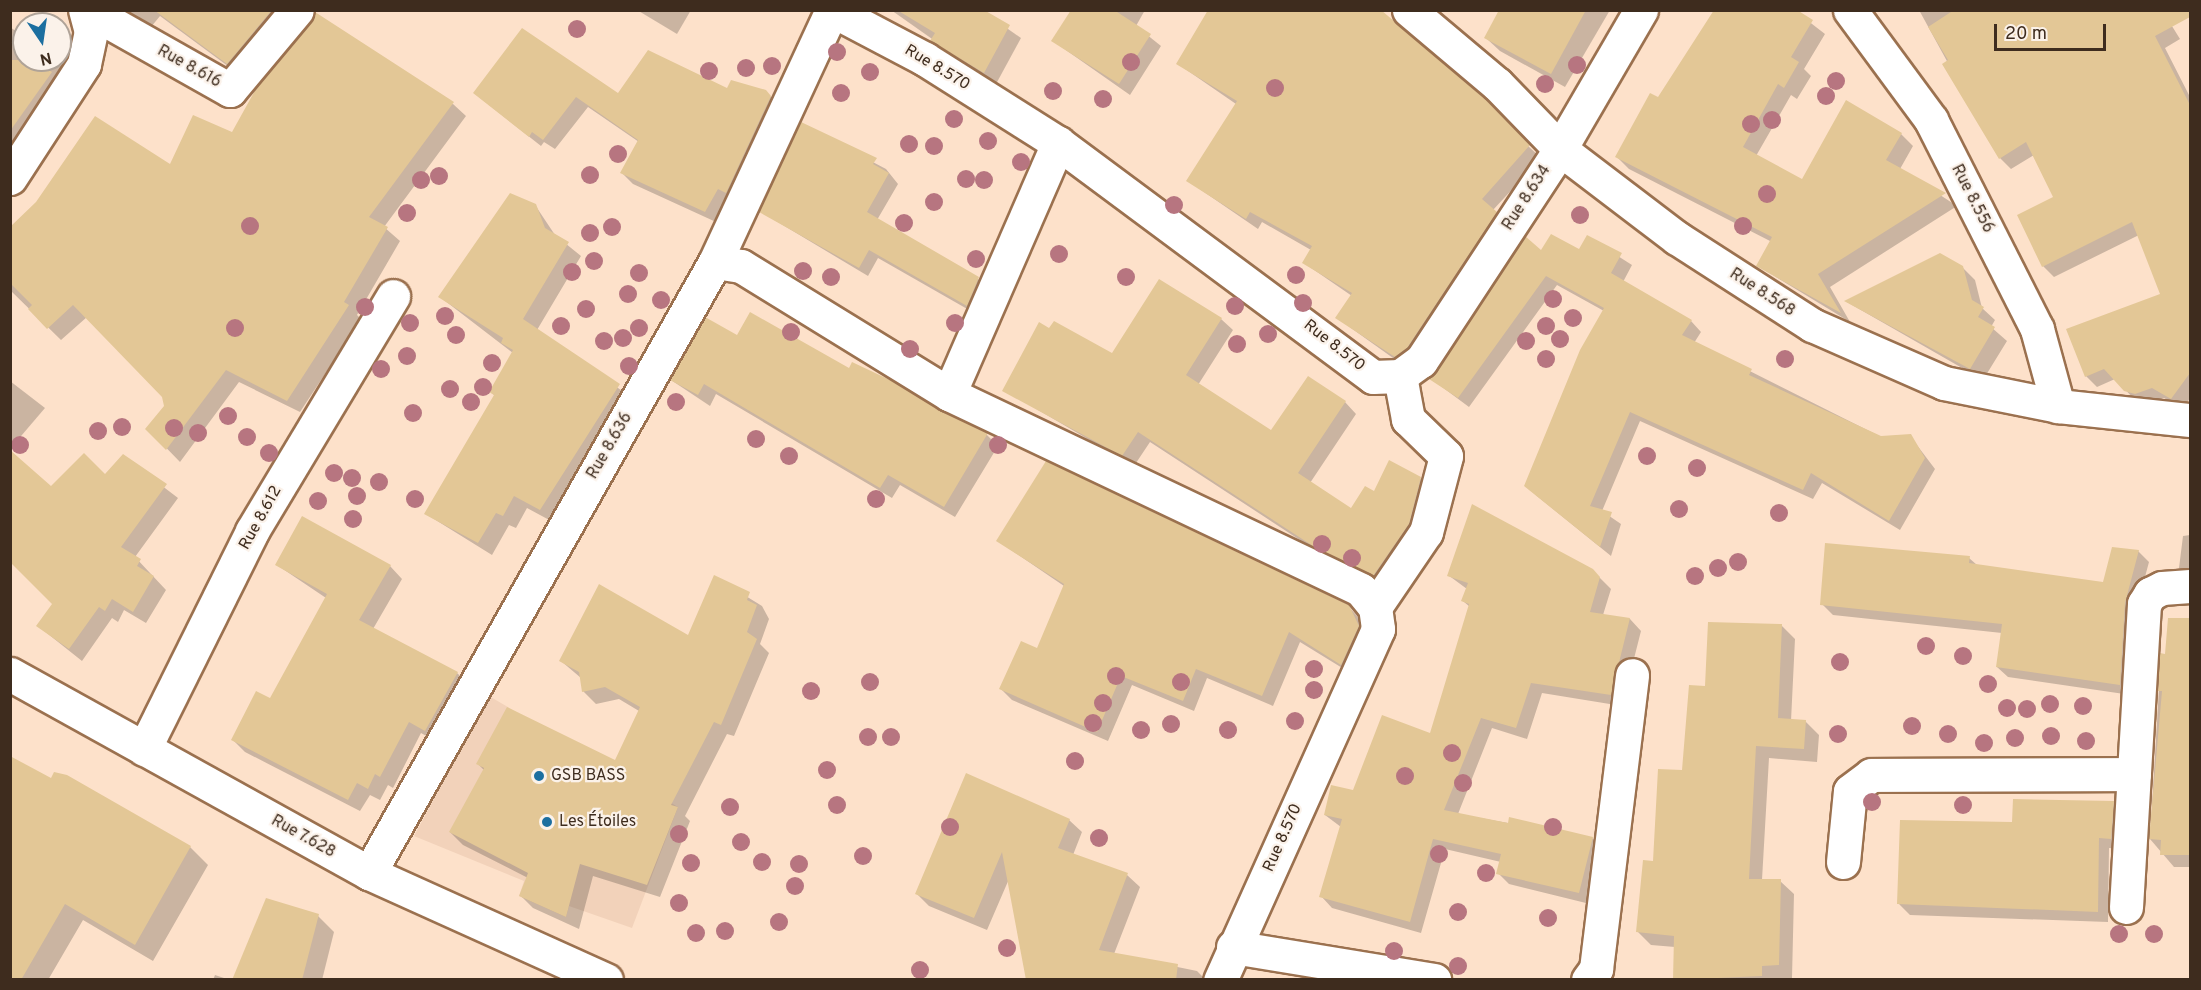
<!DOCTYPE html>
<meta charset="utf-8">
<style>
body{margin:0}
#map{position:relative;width:2201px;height:990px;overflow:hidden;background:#fde1ca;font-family:Overpass,sans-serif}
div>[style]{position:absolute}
.built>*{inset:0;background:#f2d2ba}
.shadow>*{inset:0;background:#0003}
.building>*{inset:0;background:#e3c796}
.roads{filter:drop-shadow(2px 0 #9b714f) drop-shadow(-2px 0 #9b714f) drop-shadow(0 2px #9b714f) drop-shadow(0 -2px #9b714f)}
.minor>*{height:33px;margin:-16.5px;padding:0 16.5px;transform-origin:16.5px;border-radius:16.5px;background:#fff}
.major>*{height:33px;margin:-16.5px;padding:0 16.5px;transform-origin:16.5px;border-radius:16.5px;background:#fff}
.trees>*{width:18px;height:18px;margin:-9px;border-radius:50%;background:#b77580}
.dots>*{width:16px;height:16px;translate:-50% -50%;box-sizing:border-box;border:3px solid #fbf2ea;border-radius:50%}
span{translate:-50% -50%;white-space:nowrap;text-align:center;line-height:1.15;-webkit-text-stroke:4.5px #fbf2ea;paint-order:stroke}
.street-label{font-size:16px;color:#3e2c1e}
.poi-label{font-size:16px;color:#3e2c1e}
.left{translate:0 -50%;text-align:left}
.frame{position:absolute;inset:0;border:12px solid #3e2c1e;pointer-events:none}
.north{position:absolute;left:12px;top:12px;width:60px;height:60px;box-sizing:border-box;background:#fbf2ea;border:2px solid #afa398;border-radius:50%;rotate:167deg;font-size:16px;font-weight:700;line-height:24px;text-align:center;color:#3e2c1e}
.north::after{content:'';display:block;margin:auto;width:21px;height:27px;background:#1c6fa0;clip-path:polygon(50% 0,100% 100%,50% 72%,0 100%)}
.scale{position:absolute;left:1994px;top:24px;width:112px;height:27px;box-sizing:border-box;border:3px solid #3e2c1e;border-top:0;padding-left:8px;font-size:18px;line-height:21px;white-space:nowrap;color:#3e2c1e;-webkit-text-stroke:4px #fbf2ea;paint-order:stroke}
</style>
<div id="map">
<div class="built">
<i style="clip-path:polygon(489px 696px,678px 807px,632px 928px,569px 906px,566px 917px,519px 896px,524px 881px,414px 836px)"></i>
</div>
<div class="shadow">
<i style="clip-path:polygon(125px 10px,295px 10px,240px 75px,160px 16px,151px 27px)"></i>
<i style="clip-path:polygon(637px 10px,691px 10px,677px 34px)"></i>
<i style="clip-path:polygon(866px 10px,878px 10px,875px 15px)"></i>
<i style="clip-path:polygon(891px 10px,981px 10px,1021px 38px,996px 84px)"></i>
<i style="clip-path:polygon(1073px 10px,1145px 10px,1136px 26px,1161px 46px,1130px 95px,1053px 41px)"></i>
<i style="clip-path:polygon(1501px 10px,1610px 10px,1565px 87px,1500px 51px,1486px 38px)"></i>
<i style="clip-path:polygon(1794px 10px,1825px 34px,1804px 69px,1811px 76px,1797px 99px,1791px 95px,1756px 156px,1802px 181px,1901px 134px,1913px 146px,1900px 169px,1957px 206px,1830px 287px,1850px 322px,1758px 266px,1772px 242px,1629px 169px,1617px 157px,1658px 99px)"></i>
<i style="clip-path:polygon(1919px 10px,2162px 10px,2180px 39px,2165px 48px,2190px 97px,2190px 398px,2183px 409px,2164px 398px,2147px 405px,2137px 402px,2115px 379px,2097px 387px,2086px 376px,2162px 295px,2139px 235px,2054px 277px,2043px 266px,2019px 216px,2055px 198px,2034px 155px,2011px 169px,2000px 158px)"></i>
<i style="clip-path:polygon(1391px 19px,1541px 158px,1493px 210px,1507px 224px,1407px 368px,1337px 318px,1352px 296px,1304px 263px,1311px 250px,1262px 222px,1258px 229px,1188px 181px,1236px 104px,1178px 64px)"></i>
<i style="clip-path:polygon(10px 27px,24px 37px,24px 60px,55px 60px,68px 73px,10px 163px)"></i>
<i style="clip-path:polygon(731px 82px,771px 97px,781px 108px,716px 222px,633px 184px,622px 173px,639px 142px,588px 107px,555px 149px,544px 142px,541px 146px,474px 93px,618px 96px,727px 90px)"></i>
<i style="clip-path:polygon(453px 104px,466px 116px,384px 227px,400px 241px,357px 315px,361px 319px,300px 412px,239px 382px,180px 462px,147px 428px,166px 406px,163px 396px,87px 317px,61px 340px,10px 290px,10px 229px,170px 166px,233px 134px)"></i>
<i style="clip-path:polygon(801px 124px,886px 169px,898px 184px,877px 220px,978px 279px,988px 288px,976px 314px,878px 258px,868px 276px,761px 212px)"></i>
<i style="clip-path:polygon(535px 205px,555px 235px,581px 256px,537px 330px,632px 398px,553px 522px,527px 508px,516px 528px,509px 525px,492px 555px,426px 514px,495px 396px,491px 392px,513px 353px,440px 297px)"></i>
<i style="clip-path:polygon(1588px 237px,1632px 265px,1623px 282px,1691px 321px,1701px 332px,1694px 343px,1881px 437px,1910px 436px,1935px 469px,1900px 530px,1822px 483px,1813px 499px,1640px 421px,1602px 511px,1621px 524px,1611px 556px,1537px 496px,1526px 486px,1604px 311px,1557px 285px,1469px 407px,1430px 378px,1542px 252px,1580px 251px)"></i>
<i style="clip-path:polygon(1962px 267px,1975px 280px,1982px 308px,1995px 320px,1991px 327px,2007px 341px,1983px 380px,1847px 302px)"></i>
<i style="clip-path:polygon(1221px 319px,1233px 330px,1198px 385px,1272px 432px,1345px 402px,1356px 414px,1310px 483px,1351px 510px,1374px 494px,1420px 478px,1432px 490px,1385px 587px,1329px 559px,1150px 442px,1134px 466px,1004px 390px)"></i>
<i style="clip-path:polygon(738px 337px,889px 381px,987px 435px,998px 446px,955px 517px,900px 485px,892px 498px,716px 394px,710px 406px,671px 380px)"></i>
<i style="clip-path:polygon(10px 381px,45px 408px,10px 449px)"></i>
<i style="clip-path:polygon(123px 456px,178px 498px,135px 557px,166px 590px,146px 623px,124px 610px,118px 622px,112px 618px,82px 661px,38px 626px,53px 604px,51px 488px,105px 476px)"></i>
<i style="clip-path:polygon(2190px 535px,2190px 579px,2179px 568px,2183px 536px)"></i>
<i style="clip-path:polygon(998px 541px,1348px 606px,1367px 627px,1352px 674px,1300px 642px,1273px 706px,1207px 678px,1194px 711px,1132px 685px,1108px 741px,1012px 700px,1001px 689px,1037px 650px,1064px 586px)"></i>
<i style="clip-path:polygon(2138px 551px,2149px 562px,2135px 614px,2131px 695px,2008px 677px,1997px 667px,2002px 633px,1833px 615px,1822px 604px,1969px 558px,1977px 565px,2104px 584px)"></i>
<i style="clip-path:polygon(277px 565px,390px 566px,402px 579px,373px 629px,457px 673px,470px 685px,437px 742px,421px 733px,393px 788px,388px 785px,380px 800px,370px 795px,360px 811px,245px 752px,233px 740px,271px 700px,326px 598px)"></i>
<i style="clip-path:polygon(1592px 570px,1611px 589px,1603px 615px,1630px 619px,1641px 631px,1622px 706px,1542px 693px,1527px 739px,1492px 728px,1458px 814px,1592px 838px,1603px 849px,1590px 904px,1509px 884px,1498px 873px,1501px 862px,1445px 849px,1421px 933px,1332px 908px,1321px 896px,1341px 827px,1325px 815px,1431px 735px,1470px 607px,1463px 601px,1467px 589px,1448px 575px)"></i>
<i style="clip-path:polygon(715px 577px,762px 606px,769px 619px,760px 644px,769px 653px,734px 736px,727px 734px,685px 816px,690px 821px,660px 897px,593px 876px,579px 929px,533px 908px,521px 896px,528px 878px,463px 845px,450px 832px,484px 770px,478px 764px,616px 762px,639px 711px,619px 699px,596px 704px,583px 691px,581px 678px,561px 661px,688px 637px)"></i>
<i style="clip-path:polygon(1781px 625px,1795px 639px,1791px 721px,1805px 721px,1819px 735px,1817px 762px,1769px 758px,1762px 880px,1780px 881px,1794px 894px,1792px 978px,1675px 980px,1675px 947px,1651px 945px,1638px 932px,1706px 688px)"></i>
<i style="clip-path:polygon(2161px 655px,2190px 657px,2190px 867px,2174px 867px,2150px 839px)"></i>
<i style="clip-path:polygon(967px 775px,1069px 820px,1082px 832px,1073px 855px,1127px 875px,1140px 887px,1114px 954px,1197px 971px,1206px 980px,1031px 980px,1009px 879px,987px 930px,929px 906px,917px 894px)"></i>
<i style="clip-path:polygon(52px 780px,190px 847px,208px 865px,153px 961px,83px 920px,48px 980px,10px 980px)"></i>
<i style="clip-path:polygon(2113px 802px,2124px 813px,2121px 849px,2109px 848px,2108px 922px,1910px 915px,1899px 904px,2013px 824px)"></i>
<i style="clip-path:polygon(318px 916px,334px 932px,322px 980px,233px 980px)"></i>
<i style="clip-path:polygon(215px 975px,230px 980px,213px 980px)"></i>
</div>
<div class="building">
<i style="clip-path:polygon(154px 10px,272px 10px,227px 64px)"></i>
<i style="clip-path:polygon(897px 10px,984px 10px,1010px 25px,984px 73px,930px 41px,935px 33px)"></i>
<i style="clip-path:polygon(1071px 10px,1114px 10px,1151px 34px,1119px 84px,1051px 41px)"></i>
<i style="clip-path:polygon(1208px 10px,1381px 10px,1484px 98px,1530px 145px,1482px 199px,1497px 212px,1407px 348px,1395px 357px,1335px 318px,1352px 293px,1302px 263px,1312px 246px,1250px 212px,1246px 219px,1186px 181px,1237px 101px,1176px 64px)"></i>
<i style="clip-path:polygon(1499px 10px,1586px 10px,1551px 74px,1484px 38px)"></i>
<i style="clip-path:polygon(1714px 10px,1797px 10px,1813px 20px,1791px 57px,1799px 62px,1784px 88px,1778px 84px,1743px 147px,1802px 179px,1846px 100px,1902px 133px,1886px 160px,1946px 193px,1818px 274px,1841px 313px,1756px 266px,1772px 237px,1615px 157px,1650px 93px,1658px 97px)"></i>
<i style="clip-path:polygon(1954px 10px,2190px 10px,2190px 17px,2155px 36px,2190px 105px,2190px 373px,2171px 399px,2152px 388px,2135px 394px,2124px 391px,2104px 369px,2085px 377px,2066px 329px,2160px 294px,2132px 222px,2042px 267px,2017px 215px,2053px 197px,2026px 142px,1999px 159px,1942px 64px,1948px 60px,1928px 27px)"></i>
<i style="clip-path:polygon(315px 12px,454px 102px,369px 217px,388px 227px,344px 302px,349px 305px,287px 401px,226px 370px,166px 450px,145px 429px,164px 406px,162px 397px,73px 305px,47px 329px,28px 309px,32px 305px,10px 283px,10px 227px,36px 202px,95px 116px,170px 164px,193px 115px,232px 132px,257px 87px)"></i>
<i style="clip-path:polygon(522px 28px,618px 93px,648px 50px,727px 88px,731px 80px,766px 90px,771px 96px,726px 193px,718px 189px,705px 212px,620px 173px,638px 140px,576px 97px,543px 140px,532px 132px,529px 137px,473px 93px)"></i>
<i style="clip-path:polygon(10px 60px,33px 60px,52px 72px,10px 131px)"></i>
<i style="clip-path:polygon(801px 122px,877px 158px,873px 164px,889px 173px,867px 212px,979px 277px,967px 306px,869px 250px,859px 268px,759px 212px)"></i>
<i style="clip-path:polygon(510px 193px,536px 204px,545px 228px,569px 242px,523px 319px,620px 384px,540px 510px,514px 496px,503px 516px,496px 513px,478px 543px,424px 514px,494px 395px,489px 392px,513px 350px,501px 343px,503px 338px,438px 297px)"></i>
<i style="clip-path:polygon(1551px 234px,1579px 249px,1587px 235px,1622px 253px,1611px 273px,1692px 320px,1682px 335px,1752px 369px,1749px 375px,1881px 436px,1911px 434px,1925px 458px,1889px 521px,1811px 473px,1803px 490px,1630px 412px,1590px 506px,1612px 512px,1600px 547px,1524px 486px,1580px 350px,1604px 308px,1546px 276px,1458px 398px,1429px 379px,1525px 236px,1541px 250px)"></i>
<i style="clip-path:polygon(1940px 253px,1963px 266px,1972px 300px,1984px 307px,1978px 317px,1995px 327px,1970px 369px,1844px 301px)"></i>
<i style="clip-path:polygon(1159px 279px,1222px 318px,1186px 375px,1271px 430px,1308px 376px,1346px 401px,1298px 473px,1351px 508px,1365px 486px,1374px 491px,1389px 460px,1421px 477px,1409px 524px,1373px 576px,1316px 548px,1138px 432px,1122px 456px,1002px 391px,1039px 322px,1049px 328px,1054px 321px,1112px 353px)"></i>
<i style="clip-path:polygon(750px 312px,849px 368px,852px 362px,890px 380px,988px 433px,944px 507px,888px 475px,880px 488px,704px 384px,698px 395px,670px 380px,705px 317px,737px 335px)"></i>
<i style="clip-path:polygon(10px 450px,51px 486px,84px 453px,105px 474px,123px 454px,167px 484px,121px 547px,141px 559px,137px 566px,154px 576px,133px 612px,112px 599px,105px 611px,99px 607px,69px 649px,36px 626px,52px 604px,10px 562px)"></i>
<i style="clip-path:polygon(1046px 461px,1349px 605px,1359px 626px,1341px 665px,1289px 632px,1262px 696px,1196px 669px,1183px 701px,1121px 676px,1097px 732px,999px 689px,1021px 641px,1037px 648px,1064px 584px,996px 541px)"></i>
<i style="clip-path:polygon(1472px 504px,1593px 569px,1600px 577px,1590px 612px,1630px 618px,1611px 695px,1531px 683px,1516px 728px,1481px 718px,1444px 810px,1508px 823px,1509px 817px,1593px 837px,1579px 893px,1496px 874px,1501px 854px,1433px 839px,1410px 922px,1319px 897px,1342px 819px,1324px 815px,1331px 785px,1353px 790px,1382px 715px,1430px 733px,1469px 604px,1461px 601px,1468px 583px,1447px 576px)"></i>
<i style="clip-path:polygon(302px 516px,391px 565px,359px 620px,458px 672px,425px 731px,409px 722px,380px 777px,375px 774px,368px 789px,357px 783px,348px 800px,231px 740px,256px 691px,270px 698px,327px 594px,275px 565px)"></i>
<i style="clip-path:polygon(1825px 543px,1970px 556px,1969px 563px,2103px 582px,2112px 547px,2139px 550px,2125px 603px,2120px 685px,1996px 667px,2002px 624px,1820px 605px)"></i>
<i style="clip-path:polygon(714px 575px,750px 592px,747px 600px,757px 605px,747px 632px,757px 639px,721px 725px,714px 722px,671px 805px,678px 807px,647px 885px,580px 864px,566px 917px,519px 896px,528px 873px,449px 832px,484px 768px,476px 764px,507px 707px,615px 760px,640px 707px,605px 687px,582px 692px,579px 672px,559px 661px,599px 584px,688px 635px)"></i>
<i style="clip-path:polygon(2168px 618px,2190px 618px,2190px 855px,2160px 855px,2161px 840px,2149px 839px,2162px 691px,2158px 691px,2160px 653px,2165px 654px)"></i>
<i style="clip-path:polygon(1708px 622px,1782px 624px,1778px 718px,1806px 720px,1804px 749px,1756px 746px,1749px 879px,1781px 879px,1779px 965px,1762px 966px,1762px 976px,1673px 980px,1674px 936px,1636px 932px,1643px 860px,1653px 861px,1658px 769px,1682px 770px,1689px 685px,1705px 686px)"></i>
<i style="clip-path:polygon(10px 756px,51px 778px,54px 772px,67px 775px,191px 846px,135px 945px,65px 904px,21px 980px,10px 980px)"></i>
<i style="clip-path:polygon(966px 773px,1070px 819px,1058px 848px,1128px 873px,1099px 950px,1178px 964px,1176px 980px,1026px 980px,1002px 852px,974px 918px,915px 894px)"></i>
<i style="clip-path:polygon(2013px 799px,2114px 801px,2111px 839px,2099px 838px,2098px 912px,1897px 904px,1900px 820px,2012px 822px)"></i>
<i style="clip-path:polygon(266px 898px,319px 914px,302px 980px,232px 980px)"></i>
</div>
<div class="roads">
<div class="minor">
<i style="left:88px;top:10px;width:163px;rotate:29.4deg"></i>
<i style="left:230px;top:90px;width:104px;rotate:-50.1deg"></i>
<i style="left:1409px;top:10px;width:115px;rotate:40.1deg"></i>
<i style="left:1497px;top:84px;width:91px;rotate:45.9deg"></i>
<i style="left:1560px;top:149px;width:147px;rotate:37.3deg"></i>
<i style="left:1677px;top:238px;width:161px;rotate:32.8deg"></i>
<i style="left:1812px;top:325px;width:144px;rotate:23.7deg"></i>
<i style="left:1944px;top:383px;width:116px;rotate:11.4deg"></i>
<i style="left:2058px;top:406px;width:133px;rotate:6.1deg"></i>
<i style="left:1850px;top:10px;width:137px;rotate:53.6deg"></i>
<i style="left:1931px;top:120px;width:234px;rotate:63.1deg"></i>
<i style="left:2037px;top:329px;width:80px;rotate:74.7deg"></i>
<i style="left:10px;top:178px;width:136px;rotate:-57deg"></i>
<i style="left:84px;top:64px;width:33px;rotate:-78deg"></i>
<i style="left:91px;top:32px;width:23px;rotate:-105deg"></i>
<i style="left:715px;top:262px;width:26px;rotate:9deg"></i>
<i style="left:741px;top:266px;width:244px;rotate:31.6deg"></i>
<i style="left:949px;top:394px;width:456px;rotate:25.4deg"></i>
<i style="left:1361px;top:590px;width:22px;rotate:51deg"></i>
<i style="left:1400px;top:376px;width:26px;rotate:-36deg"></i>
<i style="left:1421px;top:361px;width:254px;rotate:-56.7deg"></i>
<i style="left:1560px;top:149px;width:161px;rotate:-59.8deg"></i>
<i style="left:949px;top:394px;width:274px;rotate:-66.5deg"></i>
<i style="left:144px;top:749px;width:243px;rotate:-63.6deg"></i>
<i style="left:252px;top:531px;width:274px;rotate:-59deg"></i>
<i style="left:1843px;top:862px;width:71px;rotate:-84.4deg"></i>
<i style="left:1850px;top:791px;width:26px;rotate:-37deg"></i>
<i style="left:1871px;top:775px;width:263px;rotate:-0.2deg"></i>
<i style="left:369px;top:873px;width:702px;rotate:-60.48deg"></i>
<i style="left:715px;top:262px;width:278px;rotate:-65.1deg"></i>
<i style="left:832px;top:10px;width:105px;rotate:27.8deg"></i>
<i style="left:925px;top:59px;width:157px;rotate:32.3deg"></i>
<i style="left:1058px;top:143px;width:392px;rotate:36.6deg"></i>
<i style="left:1373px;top:377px;width:27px;rotate:-2deg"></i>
<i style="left:1400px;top:376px;width:44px;rotate:79.5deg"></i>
<i style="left:1408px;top:419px;width:53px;rotate:44.2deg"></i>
<i style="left:1446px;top:456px;width:79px;rotate:104.7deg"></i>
<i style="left:1426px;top:532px;width:91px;rotate:124.2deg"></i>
<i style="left:1375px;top:607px;width:22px;rotate:82deg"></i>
<i style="left:1378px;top:629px;width:385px;rotate:114.2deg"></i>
<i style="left:2126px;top:907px;width:304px;rotate:-86.6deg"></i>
<i style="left:2144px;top:604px;width:12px;rotate:-59deg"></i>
<i style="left:2150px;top:594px;width:13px;rotate:-27deg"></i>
<i style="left:2162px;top:588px;width:28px;rotate:-4deg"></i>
<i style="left:1233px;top:947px;width:204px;rotate:9.3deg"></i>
<i style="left:1588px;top:980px;width:14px;rotate:-54deg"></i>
<i style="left:1596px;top:969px;width:296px;rotate:-83deg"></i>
</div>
<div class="major">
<i style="left:10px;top:674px;width:410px;rotate:29deg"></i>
<i style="left:369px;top:873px;width:260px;rotate:24.3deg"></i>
</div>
</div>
<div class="trees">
<i style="left:577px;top:29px"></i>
<i style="left:837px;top:52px"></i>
<i style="left:1131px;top:62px"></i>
<i style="left:1577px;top:65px"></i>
<i style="left:772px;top:66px"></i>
<i style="left:746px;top:68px"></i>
<i style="left:709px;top:71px"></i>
<i style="left:870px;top:72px"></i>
<i style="left:1836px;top:81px"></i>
<i style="left:1545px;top:84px"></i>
<i style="left:1275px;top:88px"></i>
<i style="left:1053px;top:91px"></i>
<i style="left:841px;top:93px"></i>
<i style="left:1826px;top:96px"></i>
<i style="left:1103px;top:99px"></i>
<i style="left:954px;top:119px"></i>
<i style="left:1772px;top:120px"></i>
<i style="left:1751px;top:124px"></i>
<i style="left:988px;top:141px"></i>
<i style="left:909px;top:144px"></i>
<i style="left:934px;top:146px"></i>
<i style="left:618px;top:154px"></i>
<i style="left:1021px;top:162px"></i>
<i style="left:590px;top:175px"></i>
<i style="left:439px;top:176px"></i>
<i style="left:966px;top:179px"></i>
<i style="left:421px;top:180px"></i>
<i style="left:984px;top:180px"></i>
<i style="left:1767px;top:194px"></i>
<i style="left:934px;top:202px"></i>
<i style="left:1174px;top:205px"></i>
<i style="left:407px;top:213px"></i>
<i style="left:1580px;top:215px"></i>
<i style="left:904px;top:223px"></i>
<i style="left:250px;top:226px"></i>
<i style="left:1743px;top:226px"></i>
<i style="left:612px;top:227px"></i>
<i style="left:590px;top:233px"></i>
<i style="left:1059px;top:254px"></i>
<i style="left:976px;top:259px"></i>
<i style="left:594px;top:261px"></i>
<i style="left:803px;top:271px"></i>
<i style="left:572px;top:272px"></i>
<i style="left:639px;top:273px"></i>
<i style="left:1296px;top:275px"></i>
<i style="left:831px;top:277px"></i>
<i style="left:1126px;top:277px"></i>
<i style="left:628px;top:294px"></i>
<i style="left:1553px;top:299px"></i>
<i style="left:661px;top:300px"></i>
<i style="left:1303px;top:303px"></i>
<i style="left:1235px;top:306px"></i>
<i style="left:365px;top:307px"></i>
<i style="left:586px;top:309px"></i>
<i style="left:445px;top:316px"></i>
<i style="left:1573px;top:318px"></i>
<i style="left:410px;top:323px"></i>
<i style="left:955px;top:323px"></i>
<i style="left:561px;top:326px"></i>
<i style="left:1546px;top:326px"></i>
<i style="left:235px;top:328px"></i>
<i style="left:639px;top:328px"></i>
<i style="left:791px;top:332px"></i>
<i style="left:1268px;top:334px"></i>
<i style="left:456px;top:335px"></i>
<i style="left:623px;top:338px"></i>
<i style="left:1560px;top:339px"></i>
<i style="left:604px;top:341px"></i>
<i style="left:1526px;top:341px"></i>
<i style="left:1237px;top:344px"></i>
<i style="left:910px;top:349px"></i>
<i style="left:407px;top:356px"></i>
<i style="left:1546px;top:359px"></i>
<i style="left:1785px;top:359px"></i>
<i style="left:492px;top:363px"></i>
<i style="left:629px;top:366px"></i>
<i style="left:381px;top:369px"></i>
<i style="left:483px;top:387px"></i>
<i style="left:450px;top:389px"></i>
<i style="left:471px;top:402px"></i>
<i style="left:676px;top:402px"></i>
<i style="left:413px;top:413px"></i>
<i style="left:228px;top:416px"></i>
<i style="left:122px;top:427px"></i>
<i style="left:174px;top:428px"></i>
<i style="left:98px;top:431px"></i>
<i style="left:198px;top:433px"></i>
<i style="left:247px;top:437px"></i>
<i style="left:756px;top:439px"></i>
<i style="left:20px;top:445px"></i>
<i style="left:998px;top:445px"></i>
<i style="left:269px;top:453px"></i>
<i style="left:789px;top:456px"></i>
<i style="left:1647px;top:456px"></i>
<i style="left:1697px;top:468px"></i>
<i style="left:334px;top:473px"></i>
<i style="left:352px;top:478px"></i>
<i style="left:379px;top:482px"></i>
<i style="left:357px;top:496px"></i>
<i style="left:415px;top:499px"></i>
<i style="left:876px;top:499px"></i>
<i style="left:318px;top:501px"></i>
<i style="left:1679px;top:509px"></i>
<i style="left:1779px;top:513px"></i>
<i style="left:353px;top:519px"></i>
<i style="left:1322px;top:544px"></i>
<i style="left:1352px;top:558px"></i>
<i style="left:1738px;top:562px"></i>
<i style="left:1718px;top:568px"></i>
<i style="left:1695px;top:576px"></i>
<i style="left:1926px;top:646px"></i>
<i style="left:1963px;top:656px"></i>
<i style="left:1840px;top:662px"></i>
<i style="left:1314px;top:669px"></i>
<i style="left:1116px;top:676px"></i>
<i style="left:870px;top:682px"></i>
<i style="left:1181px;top:682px"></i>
<i style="left:1988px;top:684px"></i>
<i style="left:1314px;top:690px"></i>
<i style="left:811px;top:691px"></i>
<i style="left:1103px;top:703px"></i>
<i style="left:2050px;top:704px"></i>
<i style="left:2083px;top:706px"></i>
<i style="left:2007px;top:708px"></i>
<i style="left:2027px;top:709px"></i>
<i style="left:1295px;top:721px"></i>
<i style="left:1093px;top:723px"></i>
<i style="left:1171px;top:724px"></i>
<i style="left:1912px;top:726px"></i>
<i style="left:1141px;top:730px"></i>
<i style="left:1228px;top:730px"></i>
<i style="left:1838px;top:734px"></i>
<i style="left:1948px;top:734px"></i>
<i style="left:2051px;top:736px"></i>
<i style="left:868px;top:737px"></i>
<i style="left:891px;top:737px"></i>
<i style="left:2015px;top:738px"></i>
<i style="left:2086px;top:741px"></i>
<i style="left:1984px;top:743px"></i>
<i style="left:1452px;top:753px"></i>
<i style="left:1075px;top:761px"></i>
<i style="left:827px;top:770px"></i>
<i style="left:1405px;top:776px"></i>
<i style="left:1463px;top:783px"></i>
<i style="left:1872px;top:802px"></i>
<i style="left:837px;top:805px"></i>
<i style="left:1963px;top:805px"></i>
<i style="left:730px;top:807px"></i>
<i style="left:950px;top:827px"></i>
<i style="left:1553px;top:827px"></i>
<i style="left:679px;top:834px"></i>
<i style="left:1099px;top:838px"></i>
<i style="left:741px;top:842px"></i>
<i style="left:1439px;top:854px"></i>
<i style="left:863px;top:856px"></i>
<i style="left:762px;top:862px"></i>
<i style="left:691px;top:863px"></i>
<i style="left:799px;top:864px"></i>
<i style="left:1486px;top:873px"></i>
<i style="left:795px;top:886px"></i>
<i style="left:679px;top:903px"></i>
<i style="left:1458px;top:912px"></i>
<i style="left:1548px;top:918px"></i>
<i style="left:779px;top:922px"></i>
<i style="left:725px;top:931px"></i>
<i style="left:696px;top:933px"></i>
<i style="left:2119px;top:934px"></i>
<i style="left:2154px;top:934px"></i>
<i style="left:1007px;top:948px"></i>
<i style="left:1394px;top:951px"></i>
<i style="left:1458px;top:966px"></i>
<i style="left:920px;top:970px"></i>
</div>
<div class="dots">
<i style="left:539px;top:776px;background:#1c6fa0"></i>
<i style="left:547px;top:822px;background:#1c6fa0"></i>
</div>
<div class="street-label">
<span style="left:189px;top:67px;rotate:29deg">Rue 8.616</span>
<span style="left:937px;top:68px;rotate:31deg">Rue 8.570</span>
<span style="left:1527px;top:198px;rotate:-57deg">Rue 8.634</span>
<span style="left:1972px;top:199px;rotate:63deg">Rue 8.556</span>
<span style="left:1762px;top:293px;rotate:33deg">Rue 8.568</span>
<span style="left:1334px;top:346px;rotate:38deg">Rue 8.570</span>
<span style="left:610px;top:446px;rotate:-60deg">Rue 8.636</span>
<span style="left:261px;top:518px;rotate:-61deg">Rue 8.612</span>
<span style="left:303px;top:837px;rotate:29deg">Rue 7.628</span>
<span style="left:1283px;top:838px;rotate:-66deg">Rue 8.570</span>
</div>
<div class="poi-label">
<span class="left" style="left:551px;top:776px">GSB BASS</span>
<span class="left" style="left:559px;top:822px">Les Étoiles</span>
</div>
<div class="frame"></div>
<div class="north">N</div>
<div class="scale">20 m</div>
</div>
